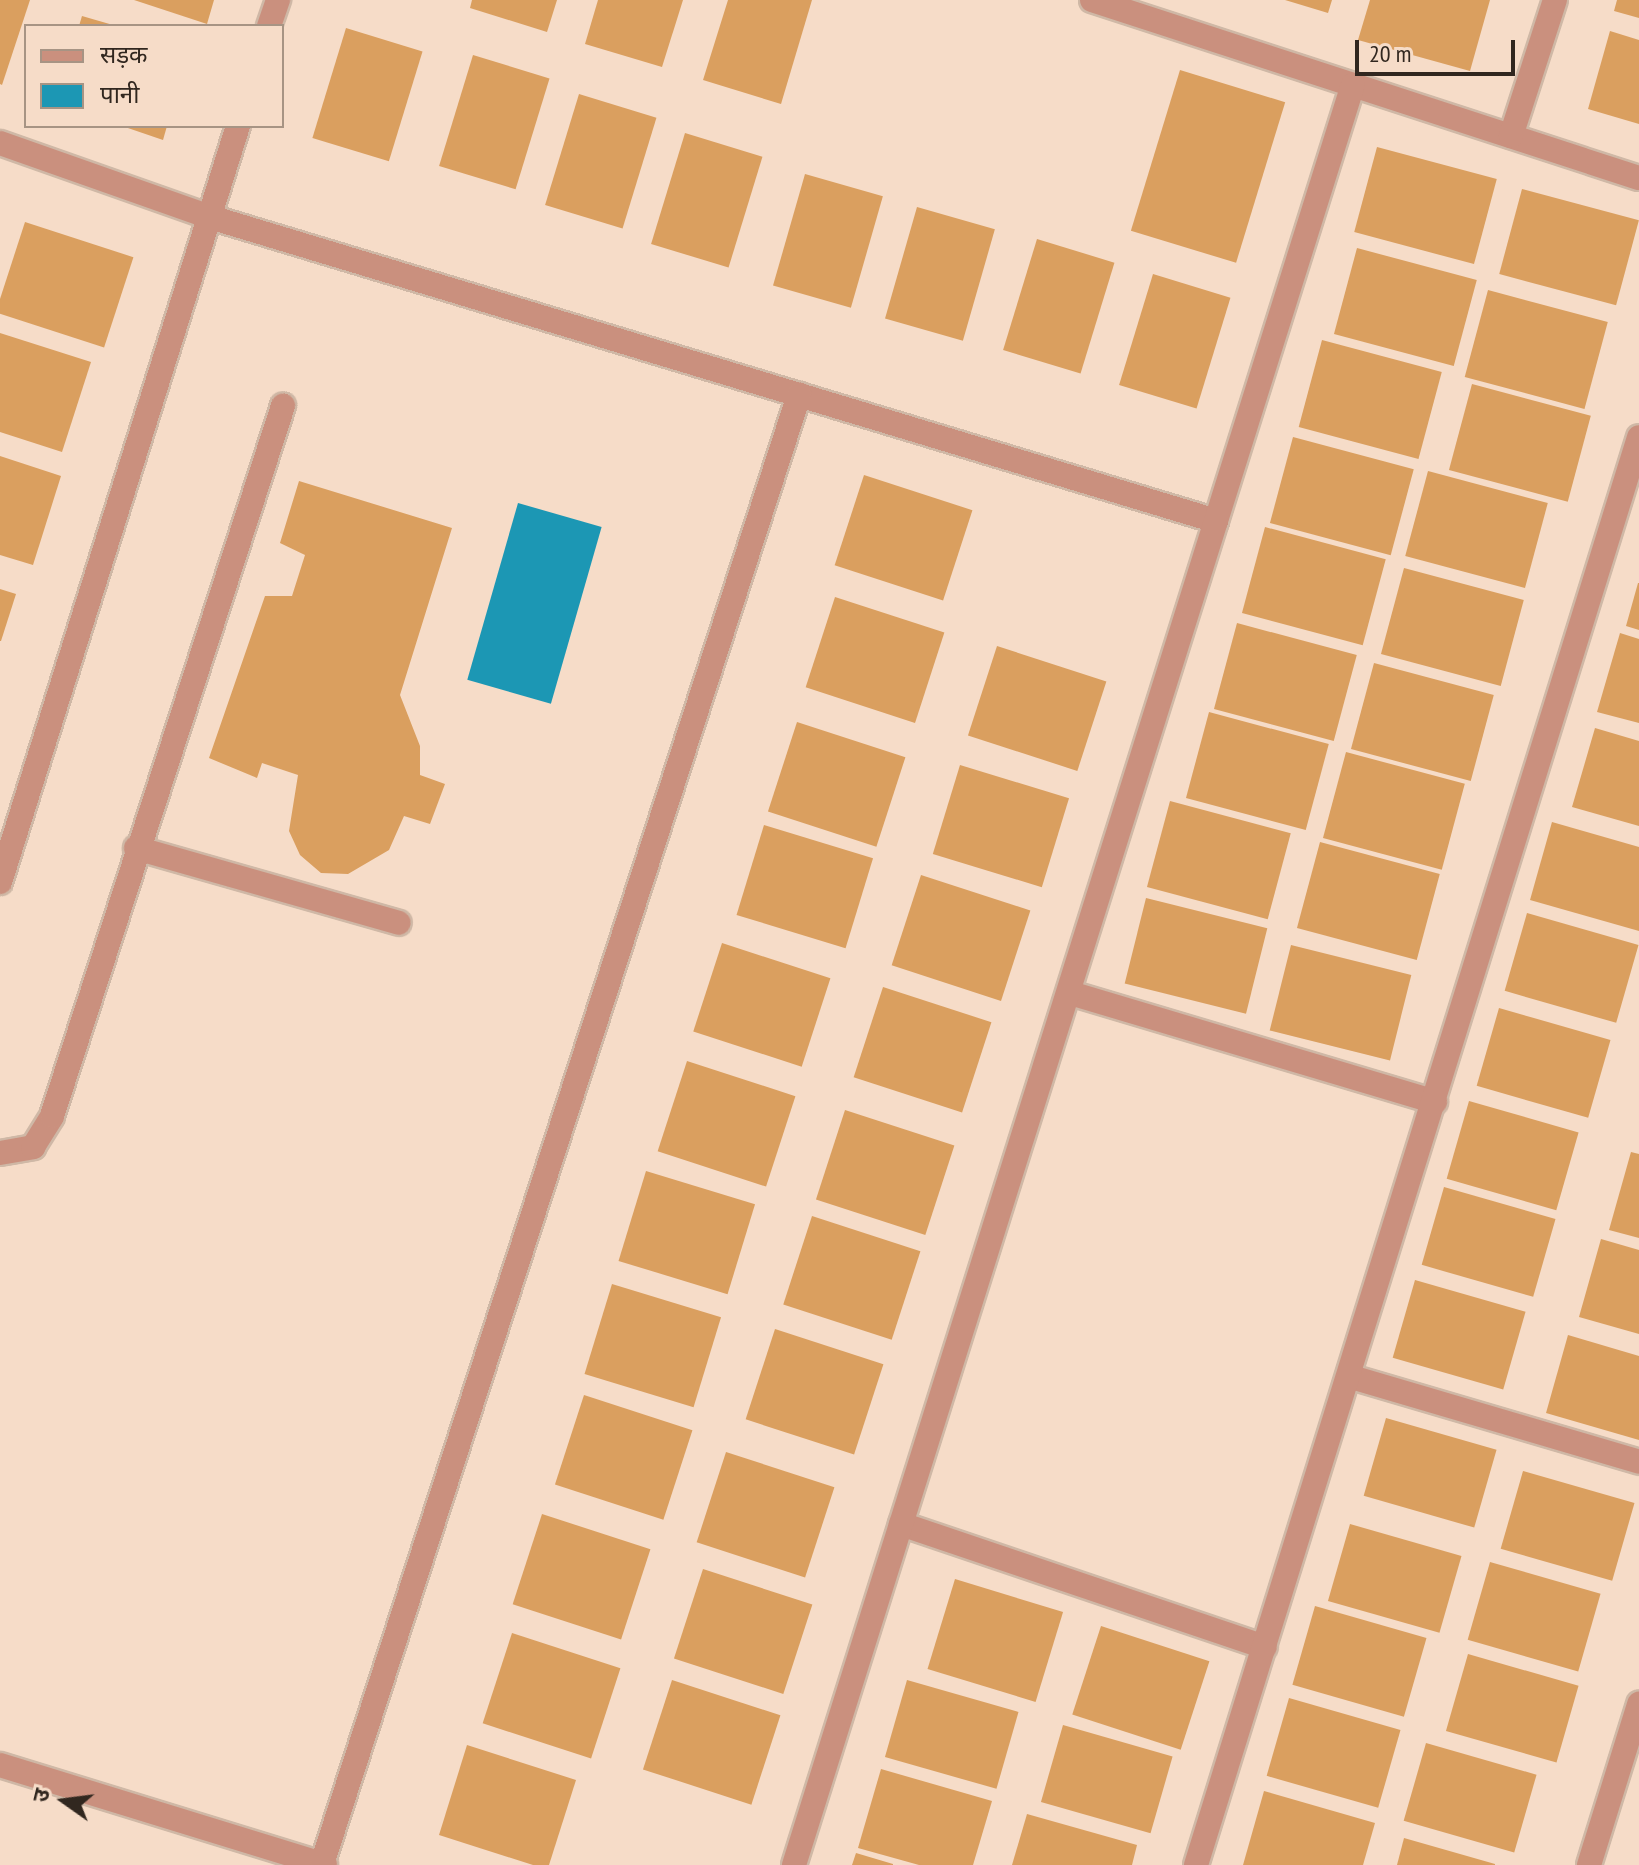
<!DOCTYPE html>
<meta charset="utf-8">
<style>
body{margin:0}
#map{position:relative;width:1639px;height:1865px;overflow:hidden;background:#f6dcc8;font-family:"PT Sans Narrow","Noto Sans Devanagari",sans-serif}
div>[style]{position:absolute}
.water>*{inset:0;background:#1c97b4;transform-origin:0 0}
.building>*{inset:0;background:#da9f5f;transform-origin:0 0}
.roads{filter:drop-shadow(2px 0 #cfb8a6) drop-shadow(-2px 0 #cfb8a6) drop-shadow(0 2px #cfb8a6) drop-shadow(0 -2px #cfb8a6)}
.minor>*{height:24px;margin:-12px;padding:0 12px;transform-origin:12px;border-radius:12px;background:#ca907e}
span{translate:-50% -50%;white-space:nowrap;text-align:center;line-height:1.15;-webkit-text-stroke:6px #f6dcc8;paint-order:stroke}
.legend{position:absolute;left:24px;top:24px;width:260px;height:104px;box-sizing:border-box;background:#f6dcc8;border:2px solid #a79484;margin:0;padding:10px 14px;list-style:none;font-size:24px;color:#31271f}
.legend li{display:flex;align-items:center;gap:16px;height:40px}
.legend b{width:40px;border:2px solid #a79484}
.north{position:absolute;left:24px;top:1761px;width:80px;height:80px;-webkit-text-stroke:6px #f6dcc8;paint-order:stroke;rotate:284deg;font-size:22px;font-weight:700;line-height:32px;text-align:center;color:#31271f}
.north::after{content:'';display:block;margin:auto;width:28px;height:36px;background:#31271f;clip-path:polygon(50% 0,100% 100%,50% 72%,0 100%)}
.scale{position:absolute;left:1355px;top:40px;width:160px;height:36px;box-sizing:border-box;border:4px solid #31271f;border-top:0;padding-left:10px;font-size:24px;line-height:28px;white-space:nowrap;color:#31271f;-webkit-text-stroke:6px #f6dcc8;paint-order:stroke}
</style>
<div id="map">
<div class="water">
<i style="left:518px;top:503px;width:87px;height:184px;rotate:16deg"></i>
</div>
<div class="building">
<i style="clip-path:polygon(0 0,30px 0,2px 85px,0 84px)"></i>
<i style="clip-path:polygon(134px 0,214px 0,207px 24px)"></i>
<i style="clip-path:polygon(472px 0,557px 0,547px 32px,470px 8px)"></i>
<i style="clip-path:polygon(598px 0,683px 0,662px 67px,585px 44px)"></i>
<i style="clip-path:polygon(728px 0,812px 0,781px 104px,703px 80px)"></i>
<i style="clip-path:polygon(1285px 0,1332px 0,1328px 13px)"></i>
<i style="clip-path:polygon(1370px 0,1490px 0,1470px 71px,1358px 40px)"></i>
<i style="clip-path:polygon(1617px 0,1639px 0,1639px 18px,1614px 11px)"></i>
<i style="clip-path:polygon(82px 16px,113px 25px,113px 26px,79px 26px)"></i>
<i style="left:346px;top:28px;width:80px;height:115px;rotate:17deg"></i>
<i style="clip-path:polygon(1610px 31px,1639px 40px,1639px 124px,1588px 109px)"></i>
<i style="left:473px;top:55px;width:80px;height:116px;rotate:17deg"></i>
<i style="left:1180px;top:70px;width:110px;height:168px;rotate:17deg"></i>
<i style="left:579px;top:94px;width:81px;height:116px;rotate:17deg"></i>
<i style="clip-path:polygon(122px 126px,167px 126px,163px 140px)"></i>
<i style="left:685px;top:133px;width:81px;height:116px;rotate:17deg"></i>
<i style="left:1377px;top:147px;width:124px;height:88px;rotate:15deg"></i>
<i style="left:805px;top:174px;width:81px;height:116px;rotate:16deg"></i>
<i style="left:1522px;top:189px;width:121px;height:88px;rotate:15deg"></i>
<i style="left:917px;top:207px;width:81px;height:116px;rotate:16deg"></i>
<i style="left:25px;top:222px;width:114px;height:95px;rotate:18deg"></i>
<i style="left:1037px;top:239px;width:81px;height:116px;rotate:17deg"></i>
<i style="left:1357px;top:248px;width:124px;height:89px;rotate:15deg"></i>
<i style="left:1153px;top:274px;width:81px;height:116px;rotate:17deg"></i>
<i style="left:1488px;top:290px;width:124px;height:90px;rotate:15deg"></i>
<i style="clip-path:polygon(0 333px,91px 362px,62px 452px,0 432px)"></i>
<i style="left:1322px;top:340px;width:124px;height:90px;rotate:15deg"></i>
<i style="left:1472px;top:384px;width:123px;height:89px;rotate:15deg"></i>
<i style="left:1293px;top:437px;width:125px;height:89px;rotate:15deg"></i>
<i style="clip-path:polygon(0 456px,61px 476px,33px 565px,0 555px)"></i>
<i style="left:1428px;top:471px;width:124px;height:88px;rotate:15deg"></i>
<i style="left:864px;top:475px;width:114px;height:95px;rotate:18deg"></i>
<i style="clip-path:polygon(299px 481px,452px 528px,400px 695px,420px 746px,420px 775px,445px 784px,430px 824px,404px 816px,389px 850px,348px 874px,321px 873px,300px 855px,289px 831px,298px 775px,262px 763px,257px 778px,209px 758px,265px 596px,292px 596px,305px 555px,280px 543px)"></i>
<i style="left:1265px;top:527px;width:125px;height:89px;rotate:15deg"></i>
<i style="left:1404px;top:568px;width:124px;height:89px;rotate:15deg"></i>
<i style="clip-path:polygon(1638px 583px,1639px 583px,1639px 630px,1626px 626px)"></i>
<i style="clip-path:polygon(0 589px,16px 594px,1px 641px,0 641px)"></i>
<i style="left:835px;top:597px;width:115px;height:95px;rotate:18deg"></i>
<i style="left:1237px;top:623px;width:124px;height:89px;rotate:15deg"></i>
<i style="clip-path:polygon(1620px 633px,1639px 639px,1639px 723px,1597px 712px)"></i>
<i style="left:997px;top:646px;width:115px;height:94px;rotate:18deg"></i>
<i style="left:1374px;top:663px;width:124px;height:89px;rotate:15deg"></i>
<i style="left:1209px;top:712px;width:124px;height:89px;rotate:15deg"></i>
<i style="left:797px;top:722px;width:114px;height:94px;rotate:18deg"></i>
<i style="clip-path:polygon(1595px 728px,1639px 741px,1639px 826px,1572px 807px)"></i>
<i style="left:1346px;top:752px;width:123px;height:89px;rotate:15deg"></i>
<i style="left:960px;top:765px;width:114px;height:93px;rotate:17deg"></i>
<i style="left:1170px;top:801px;width:125px;height:89px;rotate:15deg"></i>
<i style="clip-path:polygon(1552px 822px,1639px 847px,1639px 931px,1530px 900px)"></i>
<i style="left:764px;top:825px;width:114px;height:94px;rotate:17deg"></i>
<i style="left:1320px;top:842px;width:124px;height:89px;rotate:15deg"></i>
<i style="left:921px;top:875px;width:115px;height:95px;rotate:18deg"></i>
<i style="left:1146px;top:898px;width:125px;height:88px;rotate:14deg"></i>
<i style="left:1527px;top:913px;width:116px;height:81px;rotate:16deg"></i>
<i style="left:722px;top:943px;width:114px;height:93px;rotate:18deg"></i>
<i style="left:1291px;top:945px;width:124px;height:88px;rotate:14deg"></i>
<i style="left:883px;top:987px;width:114px;height:95px;rotate:18deg"></i>
<i style="left:1499px;top:1008px;width:116px;height:81px;rotate:16deg"></i>
<i style="left:687px;top:1061px;width:114px;height:95px;rotate:18deg"></i>
<i style="left:1469px;top:1101px;width:114px;height:81px;rotate:16deg"></i>
<i style="left:845px;top:1110px;width:115px;height:94px;rotate:18deg"></i>
<i style="clip-path:polygon(1631px 1152px,1639px 1154px,1639px 1238px,1609px 1230px)"></i>
<i style="left:646px;top:1171px;width:114px;height:94px;rotate:17deg"></i>
<i style="left:1444px;top:1187px;width:116px;height:81px;rotate:16deg"></i>
<i style="left:812px;top:1216px;width:114px;height:93px;rotate:18deg"></i>
<i style="clip-path:polygon(1601px 1239px,1639px 1250px,1639px 1334px,1579px 1317px)"></i>
<i style="left:1415px;top:1280px;width:115px;height:81px;rotate:16deg"></i>
<i style="left:612px;top:1284px;width:114px;height:94px;rotate:17deg"></i>
<i style="left:775px;top:1329px;width:114px;height:95px;rotate:18deg"></i>
<i style="clip-path:polygon(1568px 1335px,1639px 1356px,1639px 1440px,1546px 1413px)"></i>
<i style="left:584px;top:1395px;width:114px;height:94px;rotate:18deg"></i>
<i style="left:1386px;top:1418px;width:115px;height:81px;rotate:16deg"></i>
<i style="left:726px;top:1452px;width:114px;height:95px;rotate:18deg"></i>
<i style="left:1523px;top:1471px;width:116px;height:81px;rotate:16deg"></i>
<i style="left:542px;top:1514px;width:114px;height:95px;rotate:18deg"></i>
<i style="left:1350px;top:1524px;width:116px;height:80px;rotate:16deg"></i>
<i style="left:1490px;top:1562px;width:115px;height:81px;rotate:16deg"></i>
<i style="left:703px;top:1569px;width:115px;height:94px;rotate:18deg"></i>
<i style="left:955px;top:1579px;width:113px;height:94px;rotate:17deg"></i>
<i style="left:1315px;top:1606px;width:116px;height:82px;rotate:16deg"></i>
<i style="left:1101px;top:1626px;width:114px;height:93px;rotate:18deg"></i>
<i style="left:512px;top:1633px;width:114px;height:95px;rotate:18deg"></i>
<i style="left:1468px;top:1654px;width:115px;height:80px;rotate:16deg"></i>
<i style="left:672px;top:1680px;width:114px;height:94px;rotate:18deg"></i>
<i style="left:907px;top:1680px;width:116px;height:80px;rotate:16deg"></i>
<i style="left:1289px;top:1698px;width:116px;height:81px;rotate:16deg"></i>
<i style="left:1063px;top:1725px;width:114px;height:80px;rotate:16deg"></i>
<i style="left:1426px;top:1743px;width:115px;height:81px;rotate:16deg"></i>
<i style="clip-path:polygon(467px 1745px,576px 1780px,549px 1865px,533px 1865px,439px 1835px)"></i>
<i style="clip-path:polygon(881px 1769px,992px 1801px,973px 1865px,919px 1865px,858px 1848px)"></i>
<i style="clip-path:polygon(1264px 1791px,1375px 1823px,1363px 1865px,1243px 1865px)"></i>
<i style="clip-path:polygon(1027px 1814px,1137px 1845px,1132px 1865px,1012px 1865px)"></i>
<i style="clip-path:polygon(1404px 1838px,1495px 1864px,1495px 1865px,1397px 1865px)"></i>
<i style="clip-path:polygon(856px 1853px,893px 1864px,893px 1865px,852px 1865px)"></i>
</div>
<div class="roads">
<div class="minor">
<i style="left:1092px;top:0;width:575px;rotate:18.03deg"></i>
<i style="left:269px;top:26px;width:28px;rotate:-71deg"></i>
<i style="left:1511px;top:136px;width:143px;rotate:-72.1deg"></i>
<i style="left:0;top:143px;width:223px;rotate:19.4deg"></i>
<i style="left:210px;top:217px;width:1051px;rotate:16.81deg"></i>
<i style="left:136px;top:848px;width:273px;rotate:15.9deg"></i>
<i style="left:0;top:882px;width:793px;rotate:-72.53deg"></i>
<i style="left:1070px;top:993px;width:381px;rotate:16.6deg"></i>
<i style="left:0;top:1153px;width:34px;rotate:-10deg"></i>
<i style="left:33px;top:1147px;width:36px;rotate:-58deg"></i>
<i style="left:52px;top:1116px;width:747px;rotate:-71.98deg"></i>
<i style="left:1351px;top:1377px;width:300px;rotate:16.4deg"></i>
<i style="left:901px;top:1524px;width:384px;rotate:18.7deg"></i>
<i style="left:0;top:1765px;width:340px;rotate:17.1deg"></i>
<i style="left:322px;top:1864px;width:1545px;rotate:-72.01deg"></i>
<i style="left:794px;top:1865px;width:1866px;rotate:-72.57deg"></i>
<i style="left:1196px;top:1865px;width:1495px;rotate:-72.76deg"></i>
<i style="left:1589px;top:1865px;width:169px;rotate:-72.7deg"></i>
</div>
</div>
<ul class="legend">
<li><b style="height:10px;background:#ca907e"></b>सड़क</li>
<li><b style="height:22px;background:#1c97b4"></b>पानी</li>
</ul>
<div class="north">उ</div>
<div class="scale">20 m</div>
</div>
